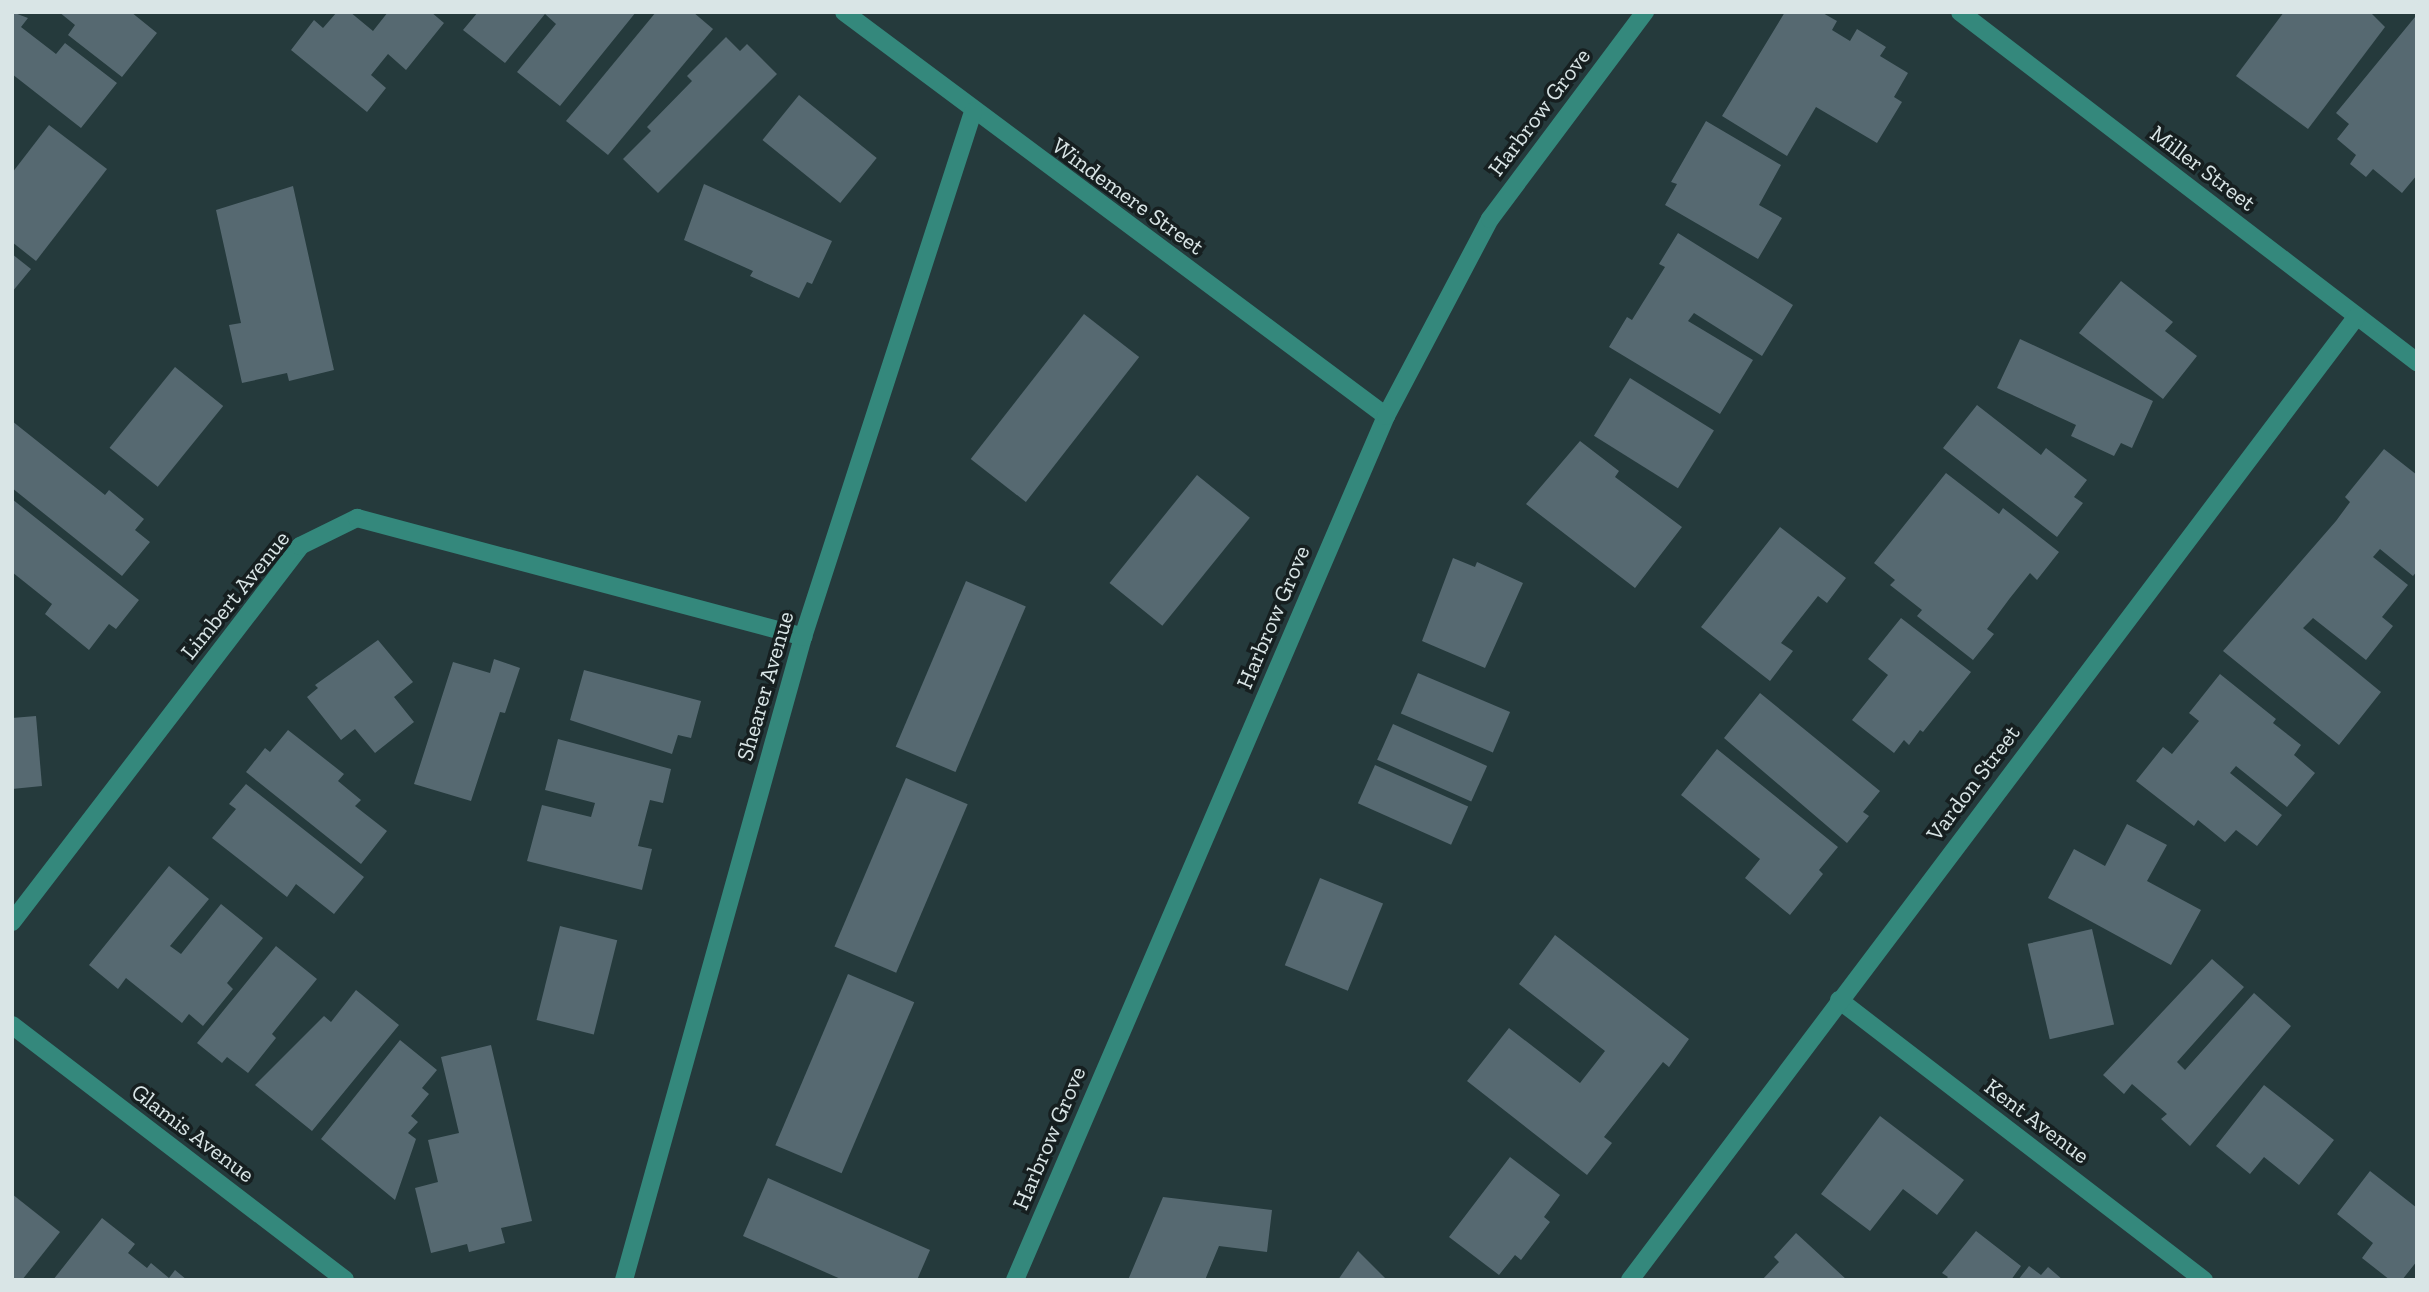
<!DOCTYPE html>
<style>
body{margin:0}
#map{position:relative;width:2429px;height:1292px;overflow:hidden;background:#253a3c;font-family:"Zilla Slab",serif}
div>[style]{position:absolute}
.building>*{inset:0;background:#566971;transform-origin:0 0}
.minor>*{height:18px;margin:-9px;padding:0 9px;transform-origin:9px;border-radius:9px;background:#34887c}
span{translate:-50% -50%;white-space:nowrap;text-align:center;line-height:1.15;-webkit-text-stroke:7px #161f20;paint-order:stroke}
.street-label{font-size:23px;color:#d9e5e6}
.frame{position:absolute;inset:0;border:14px solid #d9e5e6;pointer-events:none}
</style>
<div id="map">
<div class="building">
<i style="clip-path:polygon(12px 12px,28px 18px,21px 27px,56px 54px,65px 43px,117px 83px,81px 128px,12px 74px)"></i>
<i style="clip-path:polygon(59px 12px,131px 12px,157px 33px,122px 77px,68px 35px,75px 25px)"></i>
<i style="clip-path:polygon(337px 12px,350px 12px,373px 31px,388px 12px,431px 12px,444px 23px,406px 70px,388px 54px,371px 75px,386px 88px,367px 112px,291px 50px,314px 20px,323px 28px)"></i>
<i style="clip-path:polygon(478px 12px,636px 12px,560px 106px,517px 72px,556px 24px,545px 14px,505px 63px,463px 30px)"></i>
<i style="clip-path:polygon(656px 12px,693px 12px,713px 29px,608px 155px,566px 121px)"></i>
<i style="clip-path:polygon(1785px 12px,1821px 12px,1837px 21px,1832px 30px,1850px 41px,1857px 29px,1886px 47px,1880px 56px,1908px 73px,1894px 97px,1902px 102px,1877px 143px,1816px 107px,1787px 156px,1722px 116px)"></i>
<i style="clip-path:polygon(2284px 12px,2370px 12px,2385px 27px,2308px 129px,2236px 76px)"></i>
<i style="clip-path:polygon(2415px 17px,2417px 175px,2402px 193px,2373px 169px,2366px 177px,2350px 164px,2356px 155px,2337px 139px,2349px 124px,2336px 113px)"></i>
<i style="clip-path:polygon(726px 37px,740px 51px,747px 44px,777px 74px,658px 193px,623px 159px,651px 131px,647px 127px,692px 81px,687px 76px)"></i>
<i style="left:799px;top:95px;width:100px;height:58px;rotate:39deg"></i>
<i style="clip-path:polygon(1706px 121px,1781px 165px,1759px 205px,1782px 218px,1758px 259px,1665px 205px,1677px 184px,1671px 182px)"></i>
<i style="clip-path:polygon(49px 125px,107px 169px,36px 261px,12px 242px,12px 173px)"></i>
<i style="clip-path:polygon(704px 184px,832px 241px,812px 284px,807px 282px,799px 298px,750px 276px,753px 271px,684px 240px)"></i>
<i style="clip-path:polygon(293px 186px,334px 370px,289px 381px,287px 373px,242px 383px,229px 325px,241px 323px,216px 210px)"></i>
<i style="clip-path:polygon(1678px 233px,1793px 305px,1762px 356px,1694px 313px,1688px 321px,1753px 360px,1720px 414px,1609px 347px,1627px 317px,1632px 320px,1665px 267px,1659px 264px)"></i>
<i style="clip-path:polygon(12px 254px,31px 269px,12px 292px)"></i>
<i style="clip-path:polygon(2121px 281px,2173px 322px,2165px 331px,2197px 356px,2163px 399px,2079px 333px)"></i>
<i style="left:1084px;top:314px;width:70px;height:184px;rotate:38deg"></i>
<i style="clip-path:polygon(2020px 339px,2153px 401px,2132px 448px,2121px 443px,2114px 456px,2071px 436px,2076px 425px,1997px 388px)"></i>
<i style="left:175px;top:367px;width:62px;height:104px;rotate:39deg"></i>
<i style="left:1630px;top:378px;width:99px;height:68px;rotate:32deg"></i>
<i style="clip-path:polygon(1977px 405px,2041px 455px,2046px 448px,2087px 480px,2074px 497px,2083px 503px,2057px 537px,1943px 448px)"></i>
<i style="clip-path:polygon(12px 421px,105px 495px,109px 490px,144px 519px,135px 530px,150px 542px,122px 576px,12px 488px)"></i>
<i style="clip-path:polygon(1580px 441px,1619px 471px,1615px 477px,1682px 527px,1635px 588px,1526px 504px)"></i>
<i style="clip-path:polygon(2384px 449px,2417px 475px,2417px 571px,2413px 576px,2380px 549px,2373px 557px,2408px 585px,2382px 617px,2393px 626px,2366px 660px,2313px 618px,2303px 628px,2381px 692px,2339px 745px,2223px 651px,2336px 521px,2350px 502px,2345px 497px)"></i>
<i style="clip-path:polygon(1946px 473px,1999px 514px,2003px 508px,2059px 552px,2037px 580px,2030px 573px,2010px 598px,1987px 629px,1994px 634px,1973px 660px,1917px 616px,1922px 610px,1890px 585px,1895px 580px,1874px 563px)"></i>
<i style="left:1197px;top:475px;width:68px;height:139px;rotate:39deg"></i>
<i style="clip-path:polygon(12px 499px,139px 600px,116px 629px,109px 624px,89px 650px,45px 614px,52px 604px,12px 572px)"></i>
<i style="clip-path:polygon(1780px 527px,1846px 578px,1827px 603px,1818px 596px,1781px 643px,1793px 651px,1770px 681px,1701px 627px)"></i>
<i style="clip-path:polygon(1453px 558px,1475px 567px,1477px 562px,1523px 583px,1485px 668px,1422px 641px)"></i>
<i style="left:966px;top:581px;width:65px;height:180px;rotate:23deg"></i>
<i style="clip-path:polygon(1901px 618px,1971px 672px,1923px 732px,1920px 730px,1909px 745px,1904px 740px,1894px 753px,1852px 720px,1888px 675px,1868px 659px)"></i>
<i style="clip-path:polygon(378px 640px,413px 682px,394px 697px,414px 722px,375px 753px,355px 729px,341px 740px,307px 697px,318px 688px,315px 685px)"></i>
<i style="clip-path:polygon(494px 659px,520px 668px,505px 713px,500px 712px,471px 801px,414px 784px,453px 662px,490px 673px)"></i>
<i style="clip-path:polygon(584px 670px,701px 701px,691px 738px,678px 735px,672px 754px,570px 720px)"></i>
<i style="left:1418px;top:673px;width:100px;height:44px;rotate:23deg"></i>
<i style="clip-path:polygon(2220px 674px,2276px 719px,2273px 723px,2301px 745px,2294px 755px,2315px 773px,2287px 807px,2236px 766px,2230px 773px,2282px 815px,2257px 846px,2236px 830px,2225px 842px,2198px 820px,2194px 826px,2136px 781px,2163px 747px,2172px 754px,2199px 721px,2189px 713px)"></i>
<i style="clip-path:polygon(1760px 693px,1880px 791px,1863px 812px,1869px 816px,1847px 843px,1724px 738px)"></i>
<i style="clip-path:polygon(36px 716px,42px 786px,12px 789px,12px 718px)"></i>
<i style="left:1393px;top:724px;width:103px;height:39px;rotate:24deg"></i>
<i style="clip-path:polygon(288px 730px,344px 774px,338px 781px,361px 800px,355px 806px,387px 831px,361px 864px,246px 772px,265px 748px,270px 752px)"></i>
<i style="clip-path:polygon(558px 739px,671px 769px,663px 803px,650px 800px,638px 846px,652px 849px,642px 890px,527px 861px,542px 805px,591px 817px,595px 803px,545px 790px)"></i>
<i style="clip-path:polygon(1717px 749px,1838px 847px,1819px 870px,1823px 874px,1790px 915px,1745px 878px,1760px 859px,1681px 795px)"></i>
<i style="left:1375px;top:765px;width:102px;height:42px;rotate:24deg"></i>
<i style="left:906px;top:778px;width:67px;height:183px;rotate:23deg"></i>
<i style="clip-path:polygon(246px 784px,364px 877px,334px 914px,296px 884px,287px 897px,212px 838px,236px 809px,229px 804px)"></i>
<i style="clip-path:polygon(2127px 824px,2167px 845px,2147px 881px,2201px 910px,2171px 965px,2048px 898px,2074px 849px,2105px 866px)"></i>
<i style="clip-path:polygon(169px 866px,209px 899px,170px 946px,181px 954px,221px 904px,263px 938px,227px 983px,233px 989px,203px 1026px,189px 1014px,182px 1023px,126px 978px,118px 989px,89px 965px)"></i>
<i style="left:1320px;top:878px;width:68px;height:94px;rotate:22deg"></i>
<i style="left:560px;top:926px;width:59px;height:97px;rotate:14deg"></i>
<i style="left:2092px;top:929px;width:98px;height:66px;rotate:77deg"></i>
<i style="clip-path:polygon(1555px 935px,1689px 1039px,1669px 1067px,1663px 1062px,1604px 1137px,1612px 1143px,1587px 1175px,1467px 1081px,1509px 1028px,1580px 1083px,1605px 1051px,1519px 984px)"></i>
<i style="clip-path:polygon(276px 946px,317px 979px,272px 1034px,276px 1038px,248px 1073px,227px 1057px,222px 1063px,197px 1043px)"></i>
<i style="clip-path:polygon(2212px 959px,2244px 987px,2177px 1062px,2185px 1070px,2254px 993px,2291px 1026px,2190px 1146px,2161px 1119px,2167px 1114px,2132px 1084px,2124px 1094px,2103px 1075px)"></i>
<i style="left:848px;top:974px;width:72px;height:186px;rotate:23deg"></i>
<i style="clip-path:polygon(356px 990px,399px 1025px,312px 1131px,255px 1085px,324px 1016px,331px 1022px)"></i>
<i style="clip-path:polygon(400px 1040px,437px 1070px,422px 1088px,429px 1094px,411px 1116px,418px 1122px,408px 1133px,416px 1139px,395px 1200px,321px 1139px)"></i>
<i style="clip-path:polygon(491px 1045px,532px 1221px,501px 1228px,505px 1243px,469px 1252px,467px 1244px,431px 1253px,415px 1188px,438px 1182px,428px 1140px,459px 1133px,441px 1057px)"></i>
<i style="clip-path:polygon(2264px 1085px,2334px 1140px,2299px 1185px,2264px 1157px,2250px 1174px,2216px 1146px)"></i>
<i style="clip-path:polygon(1880px 1116px,1964px 1180px,1937px 1215px,1903px 1189px,1870px 1231px,1821px 1194px)"></i>
<i style="clip-path:polygon(1510px 1157px,1560px 1195px,1544px 1217px,1550px 1222px,1521px 1260px,1515px 1255px,1499px 1275px,1449px 1237px)"></i>
<i style="clip-path:polygon(2370px 1171px,2417px 1208px,2417px 1261px,2402px 1280px,2390px 1280px,2362px 1258px,2373px 1243px,2337px 1214px)"></i>
<i style="clip-path:polygon(768px 1178px,930px 1250px,917px 1280px,843px 1280px,743px 1236px)"></i>
<i style="clip-path:polygon(12px 1194px,60px 1232px,22px 1280px,12px 1280px)"></i>
<i style="clip-path:polygon(1163px 1197px,1272px 1210px,1267px 1252px,1219px 1246px,1205px 1280px,1128px 1280px)"></i>
<i style="clip-path:polygon(102px 1218px,135px 1244px,128px 1253px,147px 1268px,151px 1263px,169px 1278px,175px 1270px,187px 1280px,53px 1280px)"></i>
<i style="clip-path:polygon(1976px 1231px,2021px 1266px,2011px 1280px,1945px 1280px,1948px 1277px,1942px 1273px)"></i>
<i style="clip-path:polygon(1796px 1233px,1847px 1280px,1762px 1280px,1779px 1262px,1774px 1257px)"></i>
<i style="clip-path:polygon(1358px 1251px,1387px 1280px,1338px 1280px)"></i>
<i style="clip-path:polygon(2029px 1266px,2041px 1275px,2048px 1267px,2063px 1280px,2018px 1280px)"></i>
</div>
<div class="minor">
<i style="left:844px;top:12px;width:676px;rotate:36.7deg"></i>
<i style="left:1960px;top:12px;width:576px;rotate:37.45deg"></i>
<i style="left:12px;top:922px;width:474px;rotate:-52.5deg"></i>
<i style="left:300px;top:546px;width:64px;rotate:-26.2deg"></i>
<i style="left:357px;top:518px;width:462px;rotate:14.9deg"></i>
<i style="left:1839px;top:1000px;width:460px;rotate:37.5deg"></i>
<i style="left:12px;top:1025px;width:419px;rotate:37.4deg"></i>
<i style="left:624px;top:1280px;width:667px;rotate:-74.44deg"></i>
<i style="left:803px;top:637px;width:552px;rotate:-72.06deg"></i>
<i style="left:1015px;top:1280px;width:940px;rotate:-66.76deg"></i>
<i style="left:1386px;top:416px;width:223px;rotate:-62.2deg"></i>
<i style="left:1490px;top:219px;width:259px;rotate:-53.2deg"></i>
<i style="left:1630px;top:1280px;width:1207px;rotate:-52.98deg"></i>
</div>
<div class="street-label">
<span style="left:1539px;top:112px;rotate:-53deg">Harbrow Grove</span>
<span style="left:2203px;top:168px;rotate:37deg">Miller Street</span>
<span style="left:1128px;top:196px;rotate:36deg">Windemere Street</span>
<span style="left:235px;top:595px;rotate:-51deg">Limbert Avenue</span>
<span style="left:1273px;top:617px;rotate:-67deg">Harbrow Grove</span>
<span style="left:765px;top:686px;rotate:-74deg">Shearer Avenue</span>
<span style="left:1973px;top:783px;rotate:-53deg">Vardon Street</span>
<span style="left:2037px;top:1121px;rotate:37deg">Kent Avenue</span>
<span style="left:193px;top:1133px;rotate:37deg">Glamis Avenue</span>
<span style="left:1049px;top:1138px;rotate:-67deg">Harbrow Grove</span>
</div>
<div class="frame"></div>
</div>
